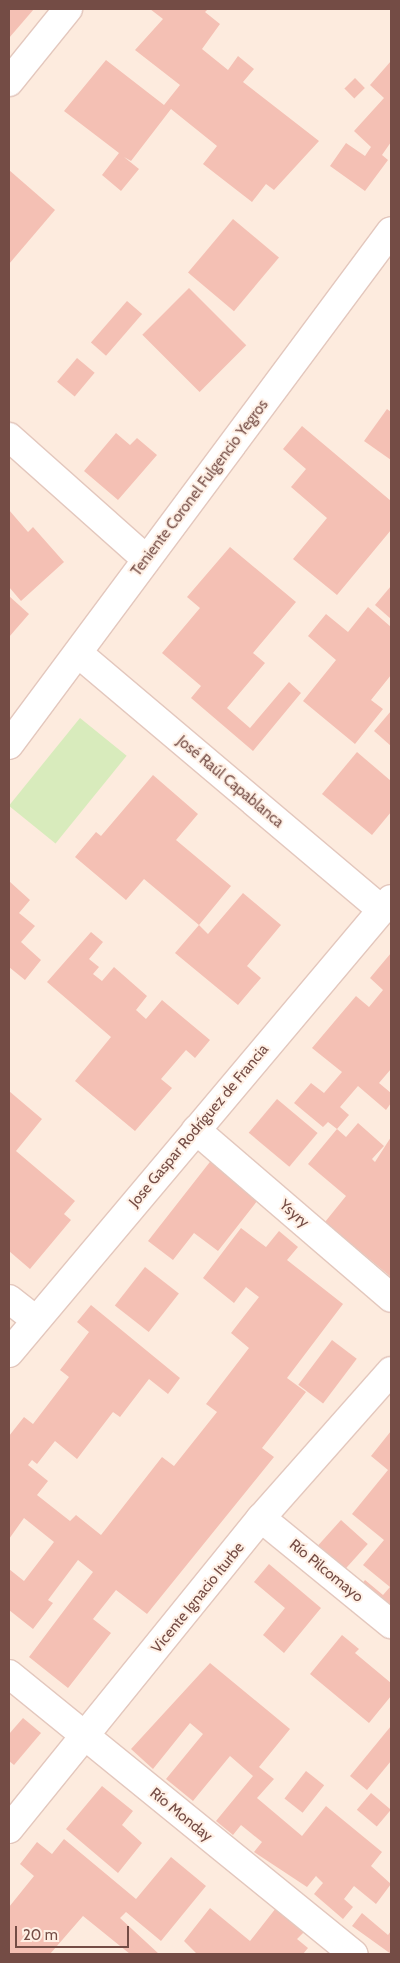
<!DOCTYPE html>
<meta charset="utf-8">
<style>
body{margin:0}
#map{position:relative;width:400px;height:1963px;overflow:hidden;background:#fdebde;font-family:Cabin,sans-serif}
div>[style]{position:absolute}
.green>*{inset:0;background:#d8ebbc;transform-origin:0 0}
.building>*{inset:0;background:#f4c0b4;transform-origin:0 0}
.roads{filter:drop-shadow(1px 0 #e3c7bd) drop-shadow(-1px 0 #e3c7bd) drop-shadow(0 1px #e3c7bd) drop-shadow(0 -1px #e3c7bd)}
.minor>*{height:28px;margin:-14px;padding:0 14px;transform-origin:14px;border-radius:14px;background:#fff}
.tertiary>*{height:28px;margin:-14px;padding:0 14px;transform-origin:14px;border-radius:14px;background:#fff}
span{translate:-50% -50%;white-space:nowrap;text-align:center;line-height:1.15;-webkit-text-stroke:4px #fff0e5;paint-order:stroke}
.street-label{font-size:15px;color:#744c45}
.frame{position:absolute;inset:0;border:10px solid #744c45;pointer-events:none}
.scale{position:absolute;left:15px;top:1926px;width:114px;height:22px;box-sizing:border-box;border:2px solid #744c45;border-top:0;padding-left:6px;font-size:15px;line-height:18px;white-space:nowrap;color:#744c45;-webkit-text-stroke:4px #fff0e5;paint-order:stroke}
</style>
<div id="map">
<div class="green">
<i style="left:80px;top:718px;width:60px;height:113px;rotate:39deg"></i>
</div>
<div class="building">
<i style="clip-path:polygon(9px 9px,34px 9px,9px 38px)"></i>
<i style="clip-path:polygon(150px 9px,208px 9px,205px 12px,220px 24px,202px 49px,228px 70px,238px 56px,254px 69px,243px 82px,319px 141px,274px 190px,266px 184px,252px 202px,203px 164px,217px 146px,171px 109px,131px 161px,124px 157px,139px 169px,121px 191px,102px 175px,119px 153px,64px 111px,106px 60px,164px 105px,180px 85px,135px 50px,163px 19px)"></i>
<i style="clip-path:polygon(391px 61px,391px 142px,382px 155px,388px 160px,365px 191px,330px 166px,346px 143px,365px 156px,371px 147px,354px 131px,384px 98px,370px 85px)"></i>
<i style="left:355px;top:78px;width:14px;height:15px;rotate:45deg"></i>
<i style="clip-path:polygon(9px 170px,55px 210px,9px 264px)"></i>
<i style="left:233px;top:219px;width:60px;height:70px;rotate:40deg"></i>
<i style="left:189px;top:288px;width:81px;height:66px;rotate:45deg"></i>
<i style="left:127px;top:301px;width:20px;height:55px;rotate:41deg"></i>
<i style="left:77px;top:358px;width:23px;height:31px;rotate:40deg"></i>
<i style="clip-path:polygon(387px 409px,391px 412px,391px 460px,364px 441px)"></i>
<i style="clip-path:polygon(302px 426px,391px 501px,391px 530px,337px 595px,293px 559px,327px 518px,291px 487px,306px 469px,283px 449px)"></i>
<i style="clip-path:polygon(116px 433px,130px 445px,137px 438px,157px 455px,118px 500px,84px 471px)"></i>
<i style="clip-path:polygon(9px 510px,28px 532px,33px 527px,64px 562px,21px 601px,9px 587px)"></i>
<i style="clip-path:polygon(230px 547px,296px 602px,253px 653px,265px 663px,227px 708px,250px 728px,289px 682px,301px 693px,253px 751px,191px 698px,201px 686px,162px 653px,200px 608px,187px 597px)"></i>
<i style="clip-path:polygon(391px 586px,391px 619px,375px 605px)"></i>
<i style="clip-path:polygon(9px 596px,29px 614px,9px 637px)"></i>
<i style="clip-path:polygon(368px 607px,391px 627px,391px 675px,371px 700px,383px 709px,355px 744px,303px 701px,336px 660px,308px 636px,326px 614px,348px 632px)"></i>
<i style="clip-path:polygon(391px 711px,391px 746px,374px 731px)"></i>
<i style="clip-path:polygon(357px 752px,391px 781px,391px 812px,372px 835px,322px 794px)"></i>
<i style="clip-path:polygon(153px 775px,198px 814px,176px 840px,231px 886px,199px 925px,144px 879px,126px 900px,75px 857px,96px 832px,101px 836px)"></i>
<i style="clip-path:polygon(9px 881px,30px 900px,19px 913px,35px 926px,21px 942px,41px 960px,25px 980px,9px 967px)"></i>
<i style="clip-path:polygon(243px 893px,281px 925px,247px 966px,261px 978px,238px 1005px,175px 953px,199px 925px,208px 934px)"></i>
<i style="clip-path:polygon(91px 932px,103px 942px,89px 959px,99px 967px,93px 974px,102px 981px,114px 967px,147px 996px,136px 1010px,146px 1019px,162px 1000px,210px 1040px,195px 1058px,186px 1050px,161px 1079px,172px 1088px,135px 1131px,75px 1081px,111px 1037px,47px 982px)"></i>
<i style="clip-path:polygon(391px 953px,391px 1069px,379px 1083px,391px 1093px,391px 1103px,386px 1110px,358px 1086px,340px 1107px,349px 1115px,337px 1129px,328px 1122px,323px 1127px,294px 1103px,311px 1083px,324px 1093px,342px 1072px,312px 1048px,356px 996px,369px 1007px,383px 990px,370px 978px)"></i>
<i style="clip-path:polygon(9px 1091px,42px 1119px,16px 1151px,75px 1201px,64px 1214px,71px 1220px,30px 1269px,9px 1251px)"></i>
<i style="left:277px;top:1099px;width:53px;height:44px;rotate:40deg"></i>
<i style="clip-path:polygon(358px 1123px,384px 1146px,372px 1159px,375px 1162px,391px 1137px,391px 1277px,325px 1222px,346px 1196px,308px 1164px,337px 1129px,346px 1137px)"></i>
<i style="clip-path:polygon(213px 1158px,261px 1196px,218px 1251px,194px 1233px,173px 1260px,148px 1241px)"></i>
<i style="clip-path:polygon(241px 1228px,266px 1247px,279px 1231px,298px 1247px,287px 1260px,343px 1304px,287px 1378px,306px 1392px,262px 1448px,274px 1457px,147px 1614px,116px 1590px,93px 1619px,111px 1633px,68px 1688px,29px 1657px,93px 1572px,78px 1560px,48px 1600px,53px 1603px,33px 1629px,9px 1610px,9px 1569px,24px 1581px,54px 1542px,24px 1518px,9px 1539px,9px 1436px,24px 1417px,33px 1424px,69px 1377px,60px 1370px,89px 1332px,77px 1322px,91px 1305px,180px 1378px,168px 1394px,149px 1379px,120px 1417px,113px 1412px,77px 1459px,55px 1441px,37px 1464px,32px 1460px,28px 1465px,48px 1481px,37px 1495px,70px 1521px,76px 1515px,101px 1535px,162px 1457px,174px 1466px,217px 1412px,206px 1404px,249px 1348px,231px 1333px,259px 1297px,246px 1287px,234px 1303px,203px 1278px)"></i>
<i style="left:145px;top:1267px;width:43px;height:49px;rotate:38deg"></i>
<i style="left:332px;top:1340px;width:31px;height:56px;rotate:37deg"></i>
<i style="clip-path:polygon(391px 1431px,391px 1620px,356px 1591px,365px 1580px,383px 1595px,390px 1587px,363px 1565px,384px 1540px,352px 1514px,388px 1470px,371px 1456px)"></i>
<i style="left:341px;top:1520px;width:36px;height:38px;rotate:42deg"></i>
<i style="clip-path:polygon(269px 1564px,321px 1608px,284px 1653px,263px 1635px,285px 1608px,254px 1582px)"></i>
<i style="clip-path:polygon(342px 1635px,359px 1649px,355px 1653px,391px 1683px,391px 1696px,369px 1723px,310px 1674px)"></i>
<i style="clip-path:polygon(210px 1663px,290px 1729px,259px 1767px,274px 1779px,257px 1798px,302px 1836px,326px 1806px,382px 1852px,371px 1866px,391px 1884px,376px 1904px,354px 1886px,344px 1899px,353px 1907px,343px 1919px,314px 1894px,323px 1883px,316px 1876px,307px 1887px,254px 1852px,262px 1842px,241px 1825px,233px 1835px,216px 1821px,253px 1776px,230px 1756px,193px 1801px,166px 1779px,203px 1734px,190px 1723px,153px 1769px,131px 1749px)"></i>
<i style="clip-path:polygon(23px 1718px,41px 1733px,14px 1765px,9px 1761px,9px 1734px)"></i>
<i style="clip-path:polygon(391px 1726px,391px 1761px,367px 1790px,350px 1776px)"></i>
<i style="left:306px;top:1771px;width:23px;height:35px;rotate:38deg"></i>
<i style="clip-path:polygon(102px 1786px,133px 1811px,122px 1825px,142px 1843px,118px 1873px,66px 1829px)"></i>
<i style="left:371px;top:1793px;width:26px;height:22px;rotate:40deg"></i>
<i style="clip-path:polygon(64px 1839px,136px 1899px,171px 1857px,206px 1886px,161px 1941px,126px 1912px,120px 1918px,159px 1954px,130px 1954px,83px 1916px,50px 1954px,9px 1954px,9px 1907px,34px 1876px,20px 1864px,37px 1842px,52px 1854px)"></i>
<i style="clip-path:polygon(210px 1908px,250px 1941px,276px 1908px,304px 1932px,297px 1939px,308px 1948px,303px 1954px,197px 1954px,184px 1941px)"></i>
<i style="clip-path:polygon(362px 1913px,388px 1935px,391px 1931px,391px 1954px,352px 1926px)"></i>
</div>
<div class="roads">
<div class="minor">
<i style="left:9px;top:82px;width:94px;rotate:-51.1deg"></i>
<i style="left:9px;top:437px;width:183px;rotate:41.7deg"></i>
<i style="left:79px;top:654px;width:397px;rotate:40.2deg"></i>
<i style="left:196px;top:1130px;width:257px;rotate:40.7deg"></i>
<i style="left:9px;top:1299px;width:34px;rotate:38deg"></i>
<i style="left:9px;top:1353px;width:593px;rotate:-49.92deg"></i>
<i style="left:261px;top:1518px;width:168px;rotate:39.2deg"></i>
<i style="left:9px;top:1674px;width:444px;rotate:39.1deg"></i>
<i style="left:9px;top:1829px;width:400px;rotate:-51deg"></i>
<i style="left:261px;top:1518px;width:196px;rotate:-48.5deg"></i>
</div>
<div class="tertiary">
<i style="left:9px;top:745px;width:640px;rotate:-53.38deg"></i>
</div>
</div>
<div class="street-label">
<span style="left:200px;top:488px;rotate:-53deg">Teniente Coronel Fulgencio Yegros</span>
<span style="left:230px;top:782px;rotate:40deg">José Raúl Capablanca</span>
<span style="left:199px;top:1126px;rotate:-50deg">Jose Gaspar Rodríguez de Francia</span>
<span style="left:294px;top:1214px;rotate:41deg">Ysyry</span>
<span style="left:326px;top:1571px;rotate:39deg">Río Pilcomayo</span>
<span style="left:198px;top:1598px;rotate:-51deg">Vicente Ignacio Iturbe</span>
<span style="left:181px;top:1815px;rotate:39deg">Río Monday</span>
</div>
<div class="frame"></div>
<div class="scale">20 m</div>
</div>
